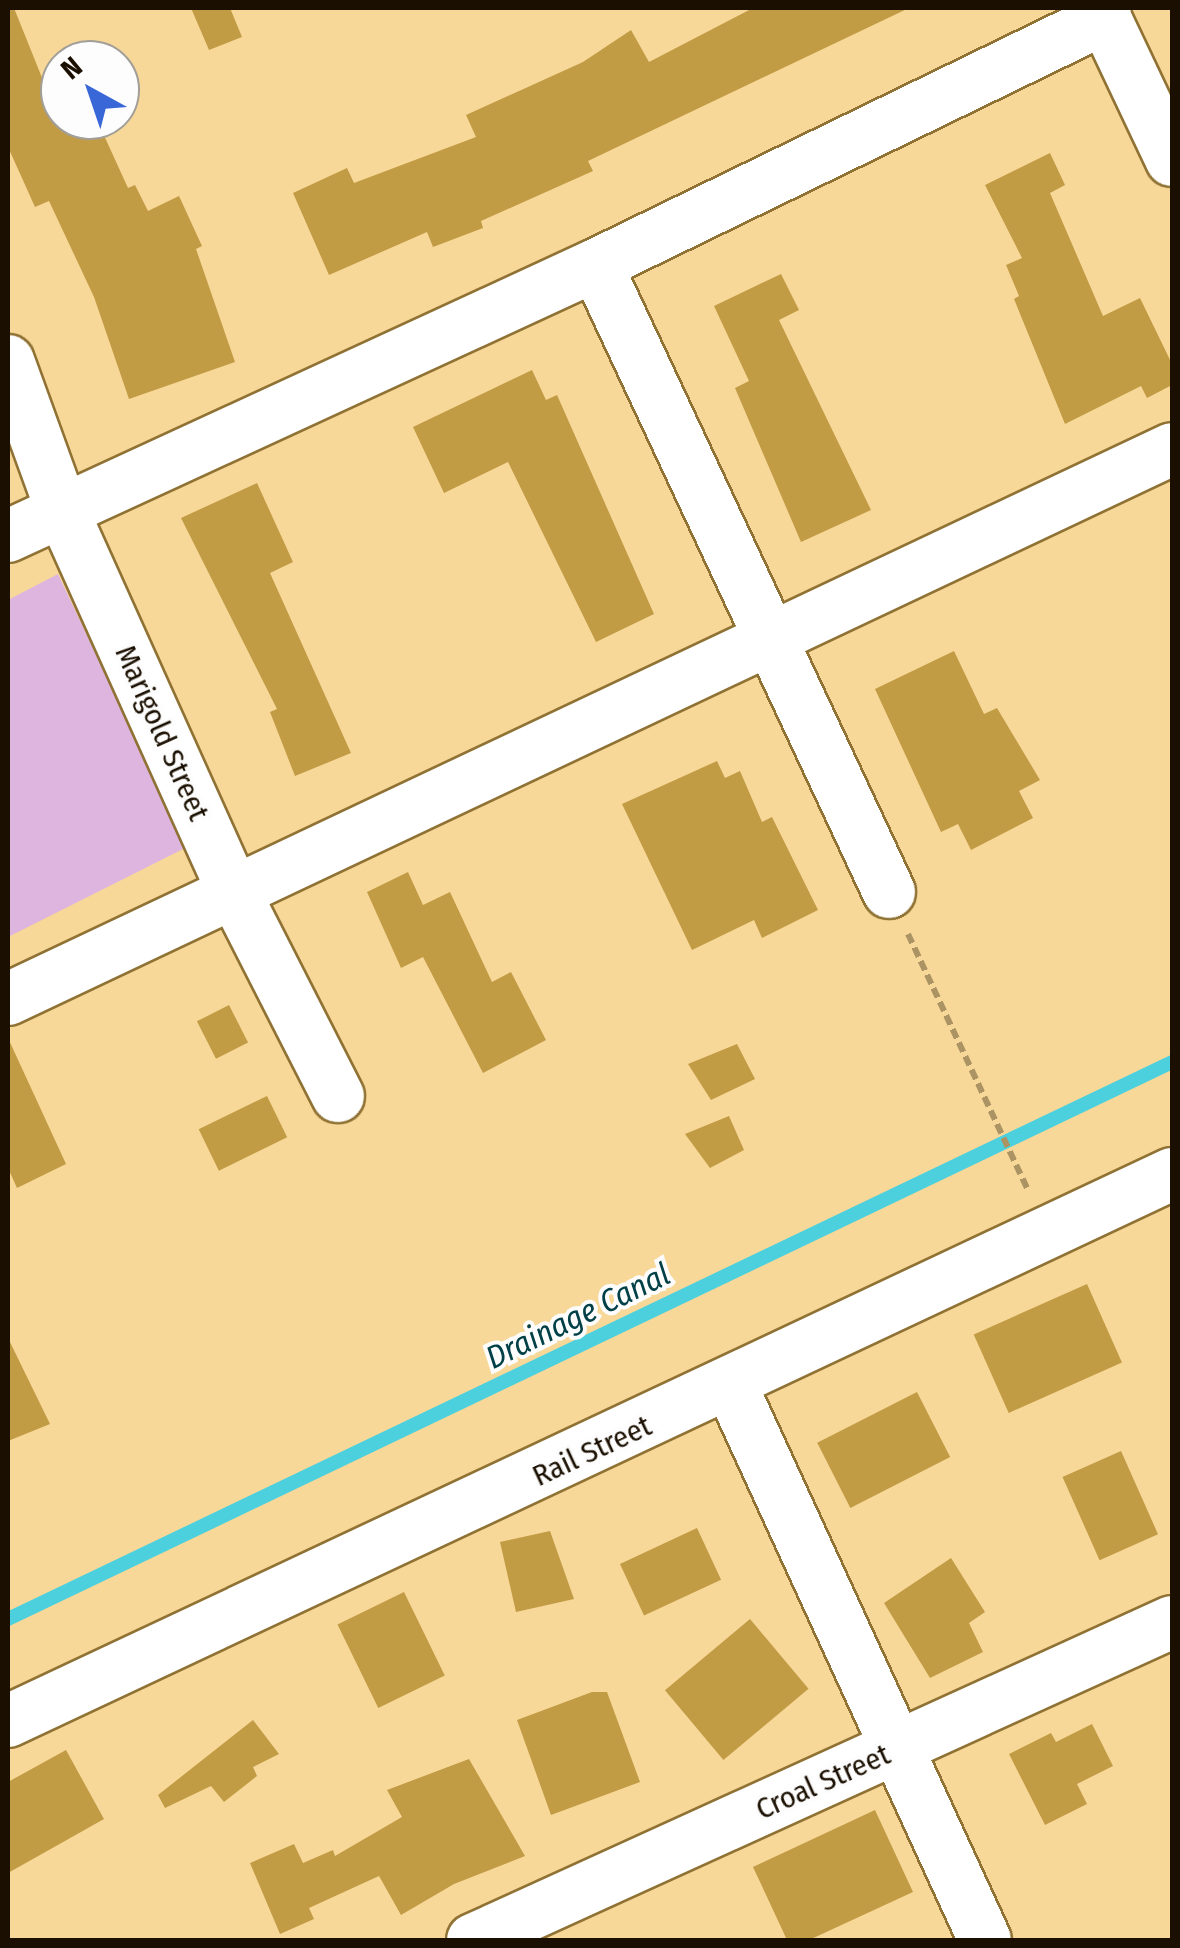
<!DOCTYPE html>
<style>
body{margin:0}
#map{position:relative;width:1180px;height:1948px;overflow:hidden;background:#f7d898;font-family:"Fira Sans Condensed",sans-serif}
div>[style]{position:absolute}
.green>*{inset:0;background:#ddb5df}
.stream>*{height:14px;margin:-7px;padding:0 7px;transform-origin:7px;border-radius:7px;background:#4cd0de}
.building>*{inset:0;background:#c29b45;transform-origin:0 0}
.path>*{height:6px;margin-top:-3px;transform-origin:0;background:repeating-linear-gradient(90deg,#ac9364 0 10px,transparent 0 15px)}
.roads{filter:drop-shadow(2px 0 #8f7234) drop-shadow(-2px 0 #8f7234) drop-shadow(0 2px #8f7234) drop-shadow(0 -2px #8f7234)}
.street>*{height:52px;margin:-26px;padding:0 26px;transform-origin:26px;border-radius:26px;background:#fff}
span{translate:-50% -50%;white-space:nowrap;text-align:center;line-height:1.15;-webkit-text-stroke:8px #fdfdfd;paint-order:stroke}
.street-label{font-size:30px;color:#1a0f00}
.water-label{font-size:32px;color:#014046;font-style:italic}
.frame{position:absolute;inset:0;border:10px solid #1a0f00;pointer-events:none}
.north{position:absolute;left:40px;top:40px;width:100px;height:100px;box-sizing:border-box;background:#fdfdfd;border:2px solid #a29e98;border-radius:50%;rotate:320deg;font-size:28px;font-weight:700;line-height:40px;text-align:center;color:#1a0f00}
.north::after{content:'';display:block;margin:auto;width:35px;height:45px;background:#3a67d7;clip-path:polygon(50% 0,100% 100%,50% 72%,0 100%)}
</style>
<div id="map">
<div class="green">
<i style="clip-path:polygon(58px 574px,187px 847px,8px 937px,8px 600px)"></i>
</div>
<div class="stream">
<i style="left:8px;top:1619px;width:1290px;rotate:-25.57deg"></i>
</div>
<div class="building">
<i style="clip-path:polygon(8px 8px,14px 8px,59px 120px,97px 120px,128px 188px,135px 185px,148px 211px,179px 196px,202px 246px,196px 249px,235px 362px,129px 399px,94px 297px,49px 201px,35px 207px,8px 147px)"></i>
<i style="clip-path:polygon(191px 8px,230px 8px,242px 37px,209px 50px)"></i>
<i style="clip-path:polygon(753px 8px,909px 8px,588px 161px,593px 171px,481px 221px,483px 228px,433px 247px,427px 232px,329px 275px,293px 193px,347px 168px,354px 183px,476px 137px,466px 115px,583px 62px,631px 30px,649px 62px)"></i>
<i style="clip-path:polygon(1050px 153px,1065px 185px,1050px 193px,1103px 316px,1140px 298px,1172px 364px,1172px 385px,1147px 398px,1141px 386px,1065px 424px,1014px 299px,1019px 296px,1006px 265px,1022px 258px,985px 185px)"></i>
<i style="clip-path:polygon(781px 274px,799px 310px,779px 320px,871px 510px,801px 542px,735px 388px,749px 381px,714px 306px)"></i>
<i style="clip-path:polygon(532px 370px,546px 400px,557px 395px,654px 614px,596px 642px,508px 462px,444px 493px,413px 427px)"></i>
<i style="clip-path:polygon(257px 483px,293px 562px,270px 573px,351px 753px,295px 776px,270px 712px,277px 709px,181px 518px)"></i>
<i style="clip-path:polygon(954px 651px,984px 714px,997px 708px,1040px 780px,1019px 791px,1033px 818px,971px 850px,958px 824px,941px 832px,875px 689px)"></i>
<i style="clip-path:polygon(717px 761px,725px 778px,740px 771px,762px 822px,772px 817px,818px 910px,762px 938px,754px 920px,692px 950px,622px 804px)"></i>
<i style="clip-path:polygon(408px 872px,423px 905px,450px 892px,492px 982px,511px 972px,546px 1040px,483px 1073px,423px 957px,401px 968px,367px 892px)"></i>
<i style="left:229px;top:1005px;width:42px;height:36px;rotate:63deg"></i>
<i style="clip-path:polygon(8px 1038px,66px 1164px,17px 1188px,8px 1168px)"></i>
<i style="clip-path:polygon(737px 1044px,755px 1079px,711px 1100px,688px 1064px)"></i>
<i style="left:267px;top:1096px;width:46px;height:76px;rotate:64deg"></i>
<i style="clip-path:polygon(729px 1116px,744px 1150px,710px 1168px,685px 1134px)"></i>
<i style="left:1087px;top:1284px;width:86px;height:124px;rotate:66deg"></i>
<i style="clip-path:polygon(8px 1338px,50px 1424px,8px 1441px)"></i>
<i style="left:917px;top:1392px;width:73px;height:112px;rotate:63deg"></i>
<i style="left:1121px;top:1451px;width:91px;height:64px;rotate:66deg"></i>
<i style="left:697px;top:1528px;width:57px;height:85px;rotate:65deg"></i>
<i style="clip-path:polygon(550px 1531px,574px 1599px,516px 1612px,500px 1542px)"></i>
<i style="clip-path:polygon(951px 1558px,985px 1612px,969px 1623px,983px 1652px,930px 1678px,884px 1603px)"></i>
<i style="left:404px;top:1592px;width:93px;height:74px;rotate:64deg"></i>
<i style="left:750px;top:1619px;width:91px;height:111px;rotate:50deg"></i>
<i style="clip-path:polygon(592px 1692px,607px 1692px,640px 1782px,551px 1815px,517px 1720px)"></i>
<i style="clip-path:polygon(253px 1720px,279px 1754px,253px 1767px,257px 1776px,224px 1802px,211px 1786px,165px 1808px,158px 1795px)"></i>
<i style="clip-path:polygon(1092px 1724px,1113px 1766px,1077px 1784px,1087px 1804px,1045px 1825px,1009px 1754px,1051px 1733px,1056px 1742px)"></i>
<i style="clip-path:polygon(66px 1750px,104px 1819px,8px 1873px,8px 1782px)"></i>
<i style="clip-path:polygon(469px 1759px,525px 1856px,454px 1884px,401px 1915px,379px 1876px,309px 1908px,314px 1919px,280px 1934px,250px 1863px,294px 1844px,303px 1863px,333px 1850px,335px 1856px,402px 1817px,387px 1790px)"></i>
<i style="clip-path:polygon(875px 1810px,913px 1892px,809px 1940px,787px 1940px,753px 1867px)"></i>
</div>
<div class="path">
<i style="left:908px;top:934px;width:283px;rotate:64.9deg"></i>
</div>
<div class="roads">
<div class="street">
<i style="left:1100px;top:8px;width:168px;rotate:64.7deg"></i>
<i style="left:596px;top:265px;width:692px;rotate:64.95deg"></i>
<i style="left:8px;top:361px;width:158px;rotate:70.1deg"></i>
<i style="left:62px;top:510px;width:419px;rotate:65.8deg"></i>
<i style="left:234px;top:892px;width:229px;rotate:63deg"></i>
<i style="left:8px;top:536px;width:647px;rotate:-24.74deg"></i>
<i style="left:596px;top:265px;width:566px;rotate:-25.89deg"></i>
<i style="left:8px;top:999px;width:1287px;rotate:-25.29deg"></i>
<i style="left:731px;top:1386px;width:609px;rotate:65.37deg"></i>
<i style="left:8px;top:1721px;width:1286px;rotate:-25.17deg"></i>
<i style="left:473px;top:1940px;width:768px;rotate:-24.46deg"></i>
</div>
</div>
<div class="street-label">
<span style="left:162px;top:733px;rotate:66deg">Marigold Street</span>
<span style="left:592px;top:1451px;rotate:-25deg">Rail Street</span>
<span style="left:823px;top:1782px;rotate:-24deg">Croal Street</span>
</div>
<div class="water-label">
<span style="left:578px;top:1316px;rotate:-26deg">Drainage Canal</span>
</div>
<div class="frame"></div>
<div class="north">N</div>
</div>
